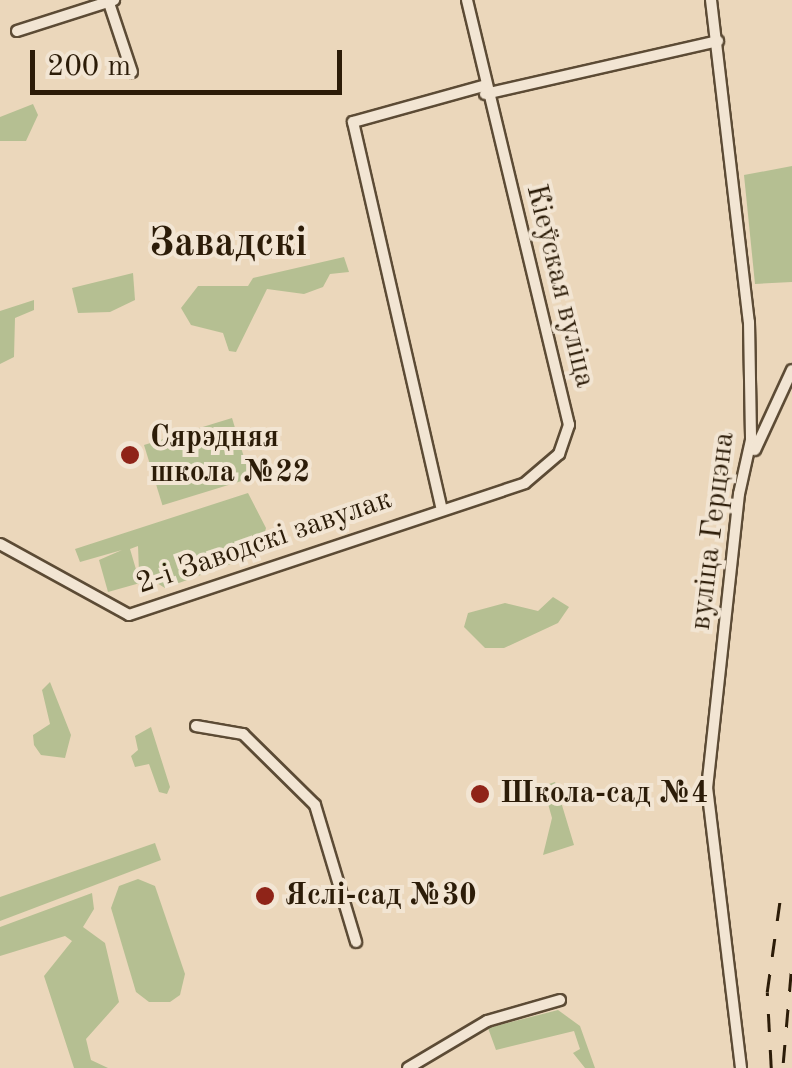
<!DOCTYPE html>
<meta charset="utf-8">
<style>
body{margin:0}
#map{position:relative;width:792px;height:1068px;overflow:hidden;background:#ebd7bb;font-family:"Old Standard TT",serif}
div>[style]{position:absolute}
.green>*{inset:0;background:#b5bf92;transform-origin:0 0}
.roads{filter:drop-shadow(2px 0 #5c4b35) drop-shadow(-2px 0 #5c4b35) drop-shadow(0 2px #5c4b35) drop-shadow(0 -2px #5c4b35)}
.minor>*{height:10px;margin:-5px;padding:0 5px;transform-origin:5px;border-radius:5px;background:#f2e5d3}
.rail>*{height:2.5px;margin-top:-1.25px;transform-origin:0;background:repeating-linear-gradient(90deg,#2c1c08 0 18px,transparent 0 36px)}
.dots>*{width:28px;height:28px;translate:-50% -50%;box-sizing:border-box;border:5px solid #f2e5d3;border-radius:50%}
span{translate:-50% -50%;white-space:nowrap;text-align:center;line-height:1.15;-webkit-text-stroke:8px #f2e5d3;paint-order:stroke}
.street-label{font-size:30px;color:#2c1c08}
.poi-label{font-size:30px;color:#2c1c08;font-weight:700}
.left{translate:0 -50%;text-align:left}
.district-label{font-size:40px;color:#2c1c08;font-weight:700}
.scale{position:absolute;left:30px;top:50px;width:312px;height:45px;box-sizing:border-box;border:5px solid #2c1c08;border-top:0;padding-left:12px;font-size:30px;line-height:35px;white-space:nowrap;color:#2c1c08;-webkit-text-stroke:8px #f2e5d3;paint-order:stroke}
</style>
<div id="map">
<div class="green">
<i style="clip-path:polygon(33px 104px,38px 115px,26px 141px,0 141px,0 117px)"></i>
<i style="clip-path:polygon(792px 166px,792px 282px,755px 284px,744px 175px)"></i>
<i style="clip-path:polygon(344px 257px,349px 272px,330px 274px,323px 287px,304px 294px,267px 289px,236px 352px,229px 351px,223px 333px,191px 325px,181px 308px,198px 286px,248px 286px,253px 278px)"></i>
<i style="clip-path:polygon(133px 273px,135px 300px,110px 312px,78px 313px,72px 288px)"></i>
<i style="clip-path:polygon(34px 300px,34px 310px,15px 318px,14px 357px,0 364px,0 311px)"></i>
<i style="left:232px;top:418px;width:63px;height:92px;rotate:73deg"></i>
<i style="clip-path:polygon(248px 493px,266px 528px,259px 554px,165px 588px,139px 572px,138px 546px,130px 549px,140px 583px,108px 592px,99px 560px,122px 550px,80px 562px,75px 549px)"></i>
<i style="clip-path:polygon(553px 597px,569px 607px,558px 623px,504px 648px,485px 648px,464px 627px,468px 613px,505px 603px,538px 611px)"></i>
<i style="clip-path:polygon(50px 682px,71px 735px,65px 758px,41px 755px,34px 745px,33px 735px,50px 724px,42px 690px)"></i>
<i style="clip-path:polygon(151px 727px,170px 787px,167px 794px,159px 792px,149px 764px,135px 767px,131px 756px,138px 750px,135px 736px)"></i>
<i style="clip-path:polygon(555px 782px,574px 845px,543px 855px,552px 818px,543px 786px)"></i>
<i style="clip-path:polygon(155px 843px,161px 860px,0 921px,0 897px)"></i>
<i style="clip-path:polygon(138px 879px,155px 886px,185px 974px,180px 995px,170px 1002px,149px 1002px,136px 992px,111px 908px,119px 886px)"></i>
<i style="clip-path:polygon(92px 893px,94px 909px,83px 927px,105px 943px,119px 1002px,86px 1039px,91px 1060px,108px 1068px,74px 1068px,44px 976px,72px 941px,65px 936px,0 956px,0 927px)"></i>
<i style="clip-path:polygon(558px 1010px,580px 1026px,595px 1068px,585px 1068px,573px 1053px,580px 1049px,574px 1031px,496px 1050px,488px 1028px)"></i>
</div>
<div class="roads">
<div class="minor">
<i style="left:108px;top:0;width:76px;rotate:71.6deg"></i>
<i style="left:711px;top:0;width:324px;rotate:83.3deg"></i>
<i style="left:749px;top:322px;width:118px;rotate:89deg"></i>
<i style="left:751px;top:440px;width:55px;rotate:102.5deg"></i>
<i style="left:739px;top:494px;width:295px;rotate:96.2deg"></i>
<i style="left:707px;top:787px;width:283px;rotate:83.1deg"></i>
<i style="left:17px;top:31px;width:102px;rotate:-17.7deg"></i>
<i style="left:485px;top:94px;width:239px;rotate:-12.8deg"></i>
<i style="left:755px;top:450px;width:88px;rotate:-65.2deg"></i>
<i style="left:441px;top:506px;width:394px;rotate:-102.9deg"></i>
<i style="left:353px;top:122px;width:135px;rotate:-15.5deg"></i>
<i style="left:0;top:544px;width:147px;rotate:28.8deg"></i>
<i style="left:129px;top:615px;width:417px;rotate:-18.4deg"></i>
<i style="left:525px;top:483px;width:45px;rotate:-40.5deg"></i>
<i style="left:559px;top:454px;width:31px;rotate:-71deg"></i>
<i style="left:569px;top:425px;width:437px;rotate:-103.5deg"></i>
<i style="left:196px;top:726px;width:48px;rotate:9.7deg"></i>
<i style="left:243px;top:734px;width:101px;rotate:44.6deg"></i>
<i style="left:315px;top:805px;width:143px;rotate:73.3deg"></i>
<i style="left:408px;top:1068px;width:92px;rotate:-30.7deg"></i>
<i style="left:487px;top:1021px;width:76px;rotate:-16deg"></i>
</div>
</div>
<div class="rail">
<i style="left:783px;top:1063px;width:103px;rotate:-85deg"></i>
<i style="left:771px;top:1068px;width:76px;rotate:-93deg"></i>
<i style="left:767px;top:992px;width:93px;rotate:-82deg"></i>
</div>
<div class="dots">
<i style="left:130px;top:455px;background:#8f2418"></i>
<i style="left:480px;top:794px;background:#8f2418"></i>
<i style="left:265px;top:896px;background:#8f2418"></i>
</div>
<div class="street-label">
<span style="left:560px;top:286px;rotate:76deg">Кіеўская вуліца</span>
<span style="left:713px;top:531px;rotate:-83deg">вуліца Герцэна</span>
<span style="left:264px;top:542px;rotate:-19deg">2-і Заводскі завулак</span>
</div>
<div class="poi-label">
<span class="left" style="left:150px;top:455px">Сярэдняя<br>школа №22</span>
<span class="left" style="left:500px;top:794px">Школа-сад №4</span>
<span class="left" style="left:285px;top:896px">Яслі-сад №30</span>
</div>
<div class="district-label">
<span style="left:228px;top:245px">Завадскі</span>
</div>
<div class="scale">200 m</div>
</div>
